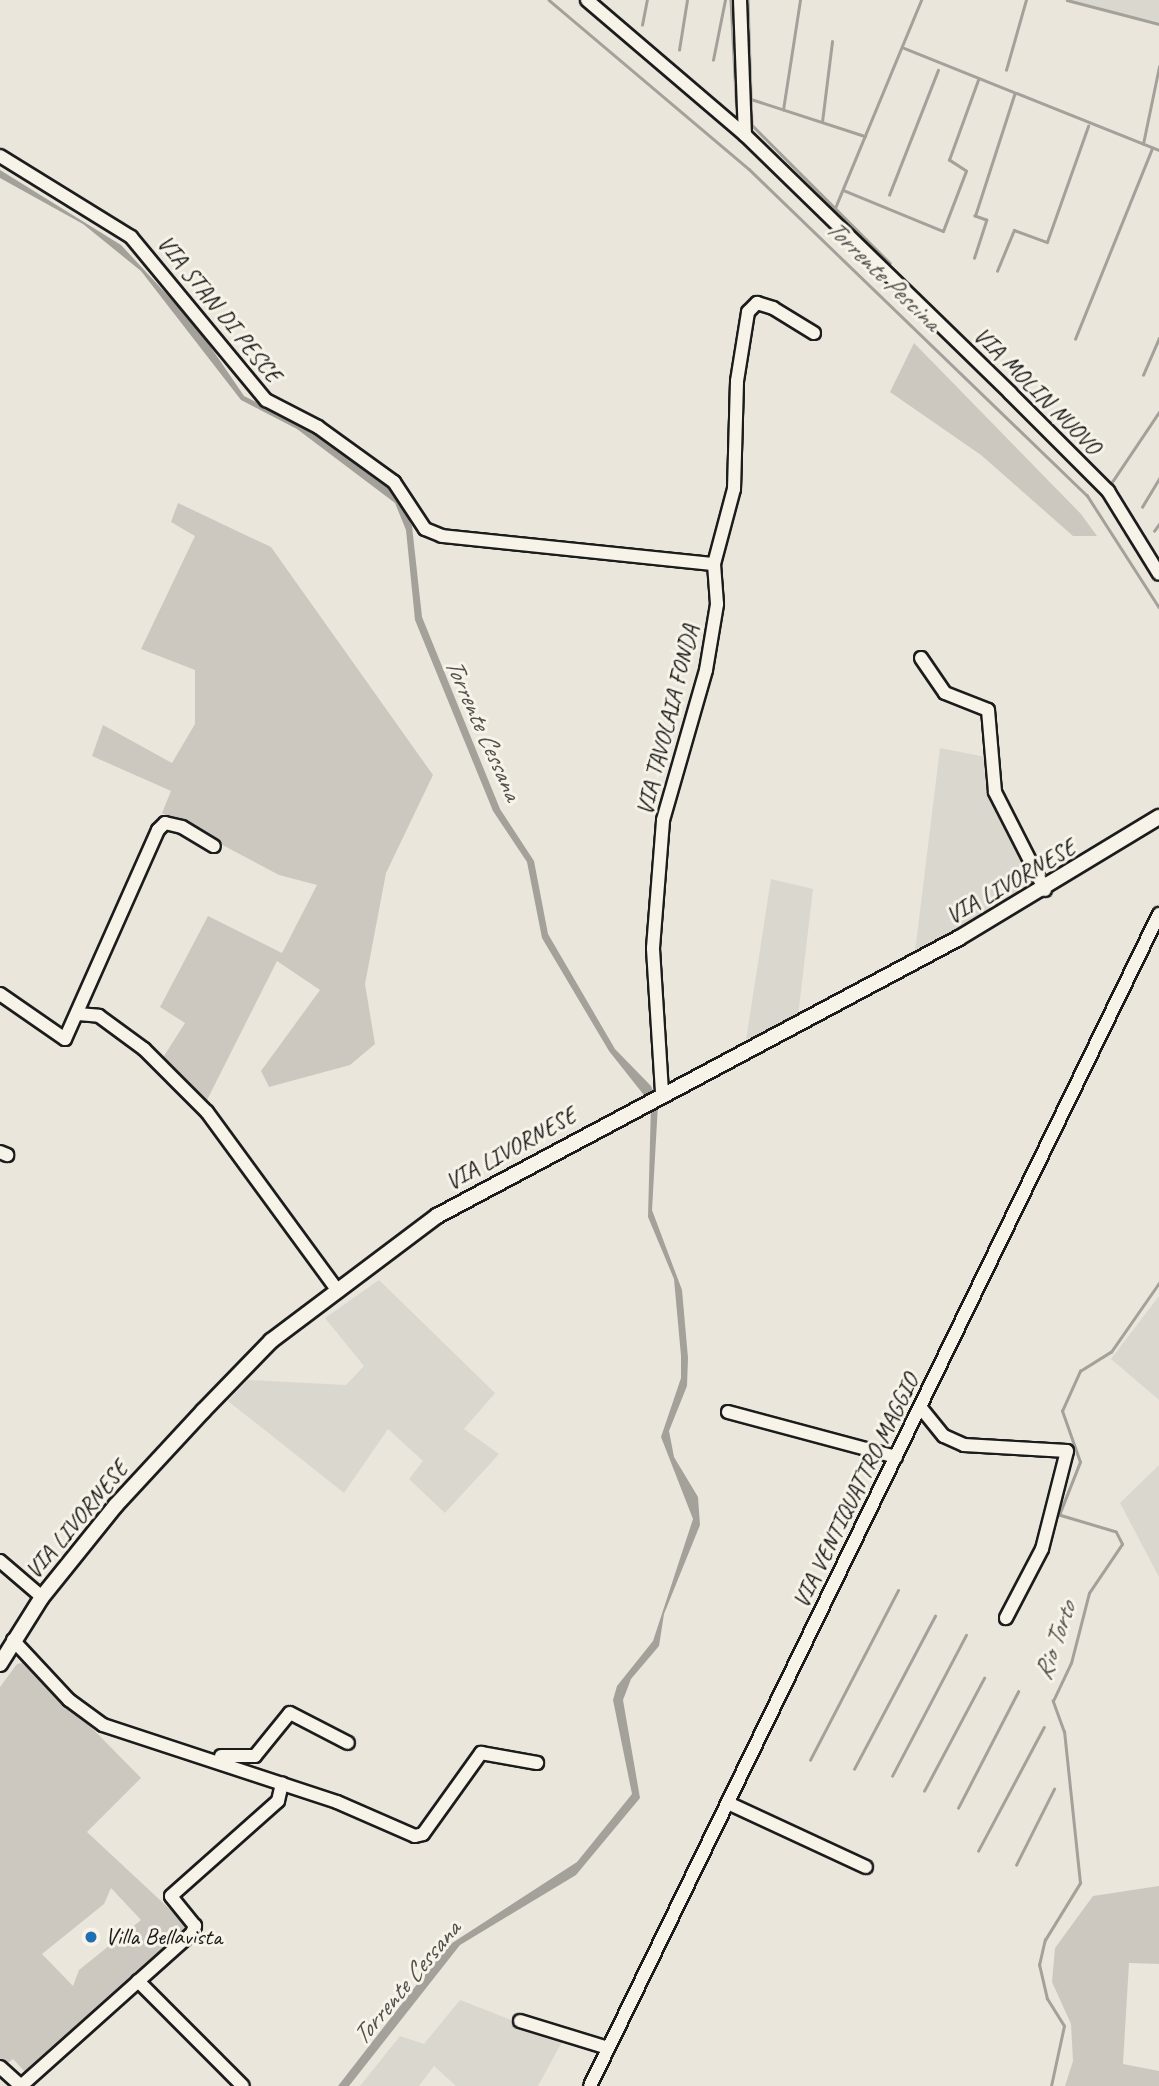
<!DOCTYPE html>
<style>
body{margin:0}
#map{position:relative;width:1159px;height:2086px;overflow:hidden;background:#eae6dc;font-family:Caveat,sans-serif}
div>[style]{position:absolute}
.built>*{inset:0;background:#dad7ce}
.green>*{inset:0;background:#ccc8c0}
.water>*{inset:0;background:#a3a19a}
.stream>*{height:2.5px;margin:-1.25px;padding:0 1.25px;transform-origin:1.25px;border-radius:1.25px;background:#a3a19a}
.roads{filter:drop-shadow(2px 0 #1c1c1c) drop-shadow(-2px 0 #1c1c1c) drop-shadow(0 2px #1c1c1c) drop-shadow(0 -2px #1c1c1c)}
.minor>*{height:12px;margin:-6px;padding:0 6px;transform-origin:6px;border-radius:6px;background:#f7f3e8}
.major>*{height:14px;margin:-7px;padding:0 7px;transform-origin:7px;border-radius:7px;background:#f7f3e8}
.dots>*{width:19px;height:19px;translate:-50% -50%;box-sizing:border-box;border:4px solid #f7f3e8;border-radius:50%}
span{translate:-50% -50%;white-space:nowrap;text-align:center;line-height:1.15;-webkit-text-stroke:6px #f7f3e8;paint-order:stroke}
.street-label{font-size:24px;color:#1c1c1c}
.poi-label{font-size:24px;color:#1c1c1c}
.left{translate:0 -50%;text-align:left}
.water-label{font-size:26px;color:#52514e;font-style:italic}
</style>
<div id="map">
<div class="built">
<i style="clip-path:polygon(1159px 0,1159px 22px,1069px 2px,1069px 0)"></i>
<i style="clip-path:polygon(940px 748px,986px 757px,989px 784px,1033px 888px,915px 952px)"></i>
<i style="clip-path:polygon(771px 879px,813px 889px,798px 1016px,746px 1040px)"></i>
<i style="clip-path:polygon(379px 1280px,495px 1393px,464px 1429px,499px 1454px,445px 1513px,409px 1479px,423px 1461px,388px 1429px,344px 1493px,228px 1401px,248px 1380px,346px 1385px,364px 1366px,325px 1318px)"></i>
<i style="clip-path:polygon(1159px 1296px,1159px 1400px,1111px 1359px)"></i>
<i style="clip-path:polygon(1159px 1465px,1159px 1577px,1120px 1503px)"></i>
<i style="clip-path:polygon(460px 2000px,563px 2040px,538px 2086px,456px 2086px,434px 2066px,419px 2086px,360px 2086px,400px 2036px,424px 2044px)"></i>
</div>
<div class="green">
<i style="clip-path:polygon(914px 343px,1081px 514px,1097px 536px,1073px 536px,981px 455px,890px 392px)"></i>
<i style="clip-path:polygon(178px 503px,271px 547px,433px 775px,386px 873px,365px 984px,375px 1044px,350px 1065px,269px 1087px,261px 1071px,320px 990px,277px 961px,205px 1104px,162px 1059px,185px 1023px,160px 1007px,208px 916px,282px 953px,317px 885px,279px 875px,162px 813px,171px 791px,92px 756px,103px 725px,172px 763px,195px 724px,195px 670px,141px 649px,195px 536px,171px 522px)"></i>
<i style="clip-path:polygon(evenodd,27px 1662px,141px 1778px,87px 1832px,190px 1928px,27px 2074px,13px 2059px,5px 2065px,0 2061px,0 1687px,17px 1664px,27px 1662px,111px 1888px,141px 1920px,79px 1970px,73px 1986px,42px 1954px,104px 1904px,111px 1888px)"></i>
<i style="clip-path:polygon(1159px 1886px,1159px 1964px,1129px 1963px,1123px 2064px,1159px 2071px,1159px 2086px,1065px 2086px,1073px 2061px,1071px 2024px,1052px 1982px,1055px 1948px,1093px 1896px)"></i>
</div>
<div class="water">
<i style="clip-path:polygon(0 170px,121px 245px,197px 327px,244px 396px,303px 426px,396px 493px,412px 526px,422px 617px,500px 809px,534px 861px,548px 934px,615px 1049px,651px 1086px,658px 1104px,652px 1210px,682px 1290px,688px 1358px,687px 1386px,669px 1431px,674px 1457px,698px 1497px,700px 1525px,664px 1614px,659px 1646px,631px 1679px,623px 1700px,640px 1798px,576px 1875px,460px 1945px,349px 2086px,338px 2086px,446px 1947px,577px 1862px,632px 1794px,613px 1700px,617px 1686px,653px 1641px,693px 1519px,661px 1437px,681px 1378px,681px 1356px,674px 1279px,648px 1217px,651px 1104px,609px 1051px,542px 938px,527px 862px,493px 811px,415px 620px,406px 530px,395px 503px,297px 429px,241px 400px,141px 271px,83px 224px,0 178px)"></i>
</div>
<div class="stream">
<i style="left:549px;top:0;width:262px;rotate:40.2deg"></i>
<i style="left:749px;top:169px;width:470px;rotate:44deg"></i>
<i style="left:1087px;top:495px;width:133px;rotate:57.3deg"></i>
<i style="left:731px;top:0;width:116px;rotate:87deg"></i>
<i style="left:748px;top:0;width:125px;rotate:88.2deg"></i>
<i style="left:752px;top:125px;width:195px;rotate:45deg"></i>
<i style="left:1067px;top:0;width:95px;rotate:14.6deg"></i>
<i style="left:642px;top:25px;width:25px;rotate:-79deg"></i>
<i style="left:904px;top:48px;width:275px;rotate:21.8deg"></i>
<i style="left:679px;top:50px;width:51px;rotate:-80.9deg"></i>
<i style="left:713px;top:60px;width:61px;rotate:-78.7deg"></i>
<i style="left:1006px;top:70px;width:73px;rotate:-74.1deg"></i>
<i style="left:751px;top:99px;width:120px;rotate:18deg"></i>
<i style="left:783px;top:110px;width:111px;rotate:-81.2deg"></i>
<i style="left:822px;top:122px;width:81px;rotate:-82.9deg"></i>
<i style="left:1143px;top:144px;width:79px;rotate:-78.3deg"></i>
<i style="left:843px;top:190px;width:108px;rotate:22.3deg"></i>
<i style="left:943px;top:231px;width:64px;rotate:-69deg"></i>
<i style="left:966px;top:171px;width:20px;rotate:-147deg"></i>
<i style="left:949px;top:160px;width:85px;rotate:-70.1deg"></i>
<i style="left:889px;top:195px;width:134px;rotate:-68.6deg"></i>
<i style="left:835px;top:208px;width:225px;rotate:-67.5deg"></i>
<i style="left:974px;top:258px;width:40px;rotate:-72deg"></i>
<i style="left:986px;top:220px;width:12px;rotate:-160deg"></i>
<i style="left:975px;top:216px;width:127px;rotate:-72.1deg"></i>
<i style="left:997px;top:271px;width:44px;rotate:-67.5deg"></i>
<i style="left:1014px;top:230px;width:35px;rotate:20deg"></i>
<i style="left:1047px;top:242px;width:123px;rotate:-70.5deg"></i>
<i style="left:1075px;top:339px;width:206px;rotate:-68deg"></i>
<i style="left:1143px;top:375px;width:40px;rotate:-66.6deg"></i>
<i style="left:1110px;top:485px;width:88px;rotate:-56.1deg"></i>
<i style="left:1142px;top:507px;width:33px;rotate:-59deg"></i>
<i style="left:1154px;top:531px;width:9px;rotate:-54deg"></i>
<i style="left:810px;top:1760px;width:191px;rotate:-62.6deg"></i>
<i style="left:854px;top:1769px;width:173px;rotate:-62.1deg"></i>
<i style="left:892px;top:1776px;width:159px;rotate:-62.3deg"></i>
<i style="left:924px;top:1791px;width:128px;rotate:-62deg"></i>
<i style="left:958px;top:1808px;width:131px;rotate:-62.7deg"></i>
<i style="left:978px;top:1851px;width:140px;rotate:-62deg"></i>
<i style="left:1016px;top:1865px;width:85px;rotate:-63.4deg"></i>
<i style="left:1051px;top:2086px;width:61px;rotate:-77.8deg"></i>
<i style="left:1064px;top:2026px;width:32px;rotate:-122deg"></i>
<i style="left:1047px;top:1999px;width:35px;rotate:-103deg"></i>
<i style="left:1039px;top:1965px;width:26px;rotate:-77deg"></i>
<i style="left:1045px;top:1940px;width:67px;rotate:-58.4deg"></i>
<i style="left:1080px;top:1883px;width:152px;rotate:-96deg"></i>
<i style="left:1064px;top:1732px;width:33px;rotate:-110deg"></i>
<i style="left:1053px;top:1701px;width:42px;rotate:-64.7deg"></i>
<i style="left:1071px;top:1663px;width:72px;rotate:-75.6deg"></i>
<i style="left:1089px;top:1593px;width:59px;rotate:-56deg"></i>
<i style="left:1122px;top:1544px;width:13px;rotate:-117deg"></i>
<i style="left:1116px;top:1532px;width:59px;rotate:-163.4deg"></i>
<i style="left:1059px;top:1515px;width:57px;rotate:-68.4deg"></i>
<i style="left:1080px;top:1462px;width:54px;rotate:-109.4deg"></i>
<i style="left:1062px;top:1411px;width:44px;rotate:-65.8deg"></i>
<i style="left:1080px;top:1371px;width:36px;rotate:-32deg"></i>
<i style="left:1111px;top:1352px;width:84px;rotate:-55.2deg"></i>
</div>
<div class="roads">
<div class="minor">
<i style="left:587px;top:0;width:208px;rotate:40.5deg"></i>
<i style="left:745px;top:135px;width:370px;rotate:44.2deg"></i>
<i style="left:1010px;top:393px;width:139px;rotate:45deg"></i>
<i style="left:1108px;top:491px;width:97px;rotate:58.4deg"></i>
<i style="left:740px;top:0;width:135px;rotate:87.9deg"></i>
<i style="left:0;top:156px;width:154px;rotate:31.7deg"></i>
<i style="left:131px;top:237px;width:212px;rotate:50.4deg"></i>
<i style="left:266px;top:400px;width:59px;rotate:27.4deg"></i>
<i style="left:318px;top:427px;width:94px;rotate:35.9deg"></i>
<i style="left:394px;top:482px;width:56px;rotate:56.6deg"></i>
<i style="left:425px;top:529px;width:18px;rotate:22deg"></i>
<i style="left:442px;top:536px;width:273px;rotate:5.9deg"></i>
<i style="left:921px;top:658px;width:42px;rotate:55.6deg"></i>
<i style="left:945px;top:693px;width:46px;rotate:21.6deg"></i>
<i style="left:988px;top:710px;width:82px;rotate:85.1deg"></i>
<i style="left:995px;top:792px;width:110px;rotate:63deg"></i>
<i style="left:0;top:994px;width:79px;rotate:34.7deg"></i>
<i style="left:65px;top:1039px;width:229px;rotate:-66deg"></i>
<i style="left:158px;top:830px;width:10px;rotate:-45deg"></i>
<i style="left:165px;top:823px;width:17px;rotate:13deg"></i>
<i style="left:182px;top:827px;width:37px;rotate:31deg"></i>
<i style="left:78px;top:1014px;width:21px;rotate:5deg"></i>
<i style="left:99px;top:1016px;width:56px;rotate:36.3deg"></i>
<i style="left:144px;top:1049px;width:89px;rotate:45deg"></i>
<i style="left:207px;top:1112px;width:222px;rotate:53.8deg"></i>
<i style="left:662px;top:1092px;width:144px;rotate:-93.6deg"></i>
<i style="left:653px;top:948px;width:128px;rotate:-85.5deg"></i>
<i style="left:663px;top:820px;width:156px;rotate:-74deg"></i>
<i style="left:706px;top:670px;width:67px;rotate:-80.5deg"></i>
<i style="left:717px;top:604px;width:40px;rotate:-94.3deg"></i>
<i style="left:714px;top:564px;width:78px;rotate:-75.1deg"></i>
<i style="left:734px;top:489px;width:108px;rotate:-88.4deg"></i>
<i style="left:737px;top:381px;width:70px;rotate:-80.9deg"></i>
<i style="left:748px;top:312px;width:13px;rotate:-45deg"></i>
<i style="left:757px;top:303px;width:17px;rotate:17deg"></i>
<i style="left:773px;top:308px;width:48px;rotate:31.4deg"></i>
<i style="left:0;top:1152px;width:8px;rotate:23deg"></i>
<i style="left:921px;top:1408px;width:36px;rotate:51deg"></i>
<i style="left:944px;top:1436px;width:22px;rotate:24deg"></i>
<i style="left:964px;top:1445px;width:103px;rotate:3.3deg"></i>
<i style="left:1067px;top:1451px;width:101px;rotate:104.3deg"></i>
<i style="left:1042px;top:1549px;width:78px;rotate:117.6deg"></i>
<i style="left:728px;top:1412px;width:174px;rotate:15deg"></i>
<i style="left:0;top:1561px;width:55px;rotate:40.6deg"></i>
<i style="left:13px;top:1640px;width:82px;rotate:47deg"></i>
<i style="left:69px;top:1700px;width:42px;rotate:36.3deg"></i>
<i style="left:103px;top:1725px;width:246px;rotate:18.2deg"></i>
<i style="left:337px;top:1802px;width:85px;rotate:23.6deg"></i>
<i style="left:415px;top:1836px;width:8px;rotate:-14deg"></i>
<i style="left:423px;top:1834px;width:100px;rotate:-54.4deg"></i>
<i style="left:481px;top:1753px;width:57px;rotate:10.1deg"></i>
<i style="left:221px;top:1756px;width:34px"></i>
<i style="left:255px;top:1756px;width:55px;rotate:-50.9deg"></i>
<i style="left:290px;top:1713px;width:65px;rotate:27.3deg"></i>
<i style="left:728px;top:1803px;width:152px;rotate:24.9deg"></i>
<i style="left:138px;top:1981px;width:148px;rotate:45deg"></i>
<i style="left:520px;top:2021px;width:92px;rotate:17.1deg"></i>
<i style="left:0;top:2067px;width:28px;rotate:42deg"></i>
<i style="left:21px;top:2086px;width:229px;rotate:-41.8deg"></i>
<i style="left:192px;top:1933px;width:8px;rotate:-67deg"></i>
<i style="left:195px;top:1926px;width:38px;rotate:-129deg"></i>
<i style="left:171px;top:1896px;width:143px;rotate:-41.6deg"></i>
<i style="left:278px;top:1801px;width:18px;rotate:-77deg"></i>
<i style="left:590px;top:2086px;width:1303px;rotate:-64.1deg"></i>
</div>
<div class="major">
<i style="left:0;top:1664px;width:79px;rotate:-57.9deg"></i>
<i style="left:42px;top:1597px;width:118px;rotate:-51.2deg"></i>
<i style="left:116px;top:1505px;width:128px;rotate:-47.2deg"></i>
<i style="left:203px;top:1411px;width:98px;rotate:-45.8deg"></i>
<i style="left:271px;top:1341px;width:208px;rotate:-37deg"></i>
<i style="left:437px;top:1216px;width:591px;rotate:-28.04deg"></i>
<i style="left:959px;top:938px;width:234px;rotate:-31.2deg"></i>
</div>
</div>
<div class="dots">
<i style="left:91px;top:1937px;background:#1f6fb2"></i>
</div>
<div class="street-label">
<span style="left:219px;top:309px;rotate:51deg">VIA STAN DI PESCE</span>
<span style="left:1037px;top:391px;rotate:45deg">VIA MOLIN NUOVO</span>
<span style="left:668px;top:720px;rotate:-76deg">VIA TAVOLAIA FONDA</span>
<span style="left:1011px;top:882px;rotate:-30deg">VIA LIVORNESE</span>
<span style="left:511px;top:1149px;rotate:-29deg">VIA LIVORNESE</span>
<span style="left:856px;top:1491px;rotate:-64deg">VIA VENTIQUATTRO MAGGIO</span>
<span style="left:77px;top:1520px;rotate:-50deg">VIA LIVORNESE</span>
</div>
<div class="poi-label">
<span class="left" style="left:105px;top:1937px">Villa Bellavista</span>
</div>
<div class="water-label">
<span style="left:883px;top:275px;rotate:44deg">Torrente Pescina</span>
<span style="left:483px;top:729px;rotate:66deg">Torrente Cessana</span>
<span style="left:1055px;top:1641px;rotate:-71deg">Rio Torto</span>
<span style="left:406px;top:1983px;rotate:-50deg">Torrente Cessana</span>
</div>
</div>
